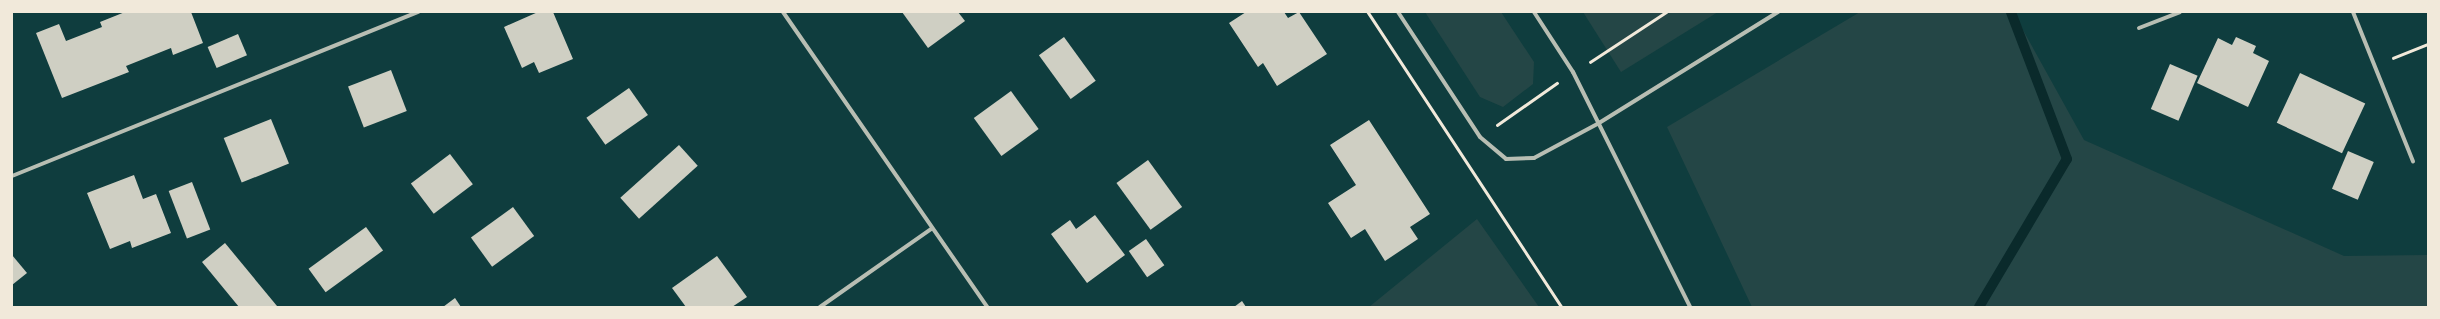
<!DOCTYPE html>
<style>
body{margin:0}
#map{position:relative;width:2440px;height:319px;overflow:hidden;background:#0f3d3e;font-family:"Noto Sans",sans-serif}
div>[style]{position:absolute}
.green>*{inset:0;background:#244646}
.stream>*{height:10px;margin:-5px;padding:0 5px;transform-origin:5px;border-radius:5px;background:#0a2a2b}
.building>*{inset:0;background:#cfcfc3;transform-origin:0 0}
.path>*{height:2.5px;margin:-1.25px;padding:0 1.25px;transform-origin:1.25px;border-radius:1.25px;background:#f1e9da}
.minor>*{height:4px;margin:-2px;padding:0 2px;transform-origin:2px;border-radius:2px;background:#b8beb3}
span{translate:-50% -50%;white-space:nowrap;text-align:center;line-height:1.15;-webkit-text-stroke:3.5px #f1e9da;paint-order:stroke}
.frame{position:absolute;inset:0;border:13px solid #f1e9da;pointer-events:none}
</style>
<div id="map">
<div class="green">
<i style="clip-path:polygon(1425px 12px,1501px 12px,1534px 62px,1533px 84px,1503px 107px,1480px 97px)"></i>
<i style="clip-path:polygon(1583px 12px,1718px 12px,1621px 72px)"></i>
<i style="clip-path:polygon(1860px 12px,2013px 12px,2084px 140px,2344px 256px,2428px 255px,2428px 307px,1752px 307px,1667px 127px)"></i>
<i style="clip-path:polygon(1477px 219px,1539px 307px,1369px 307px)"></i>
</div>
<div class="stream">
<i style="left:1979px;top:307px;width:172px;rotate:-59.3deg"></i>
<i style="left:2067px;top:159px;width:157px;rotate:-110.9deg"></i>
</div>
<div class="building">
<i style="clip-path:polygon(125px 12px,191px 12px,203px 43px,173px 55px,171px 48px,126px 66px,129px 72px,62px 98px,36px 33px,59px 24px,66px 41px,102px 27px,100px 22px)"></i>
<i style="clip-path:polygon(538px 12px,553px 12px,573px 59px,539px 73px,534px 62px,522px 68px,504px 27px)"></i>
<i style="clip-path:polygon(902px 12px,958px 12px,965px 21px,928px 48px)"></i>
<i style="clip-path:polygon(1246px 12px,1284px 12px,1288px 18px,1299px 12px,1327px 54px,1277px 86px,1263px 63px,1258px 67px,1229px 23px)"></i>
<i style="left:238px;top:34px;width:23px;height:33px;rotate:67deg"></i>
<i style="left:1064px;top:37px;width:54px;height:31px;rotate:54deg"></i>
<i style="clip-path:polygon(2236px 37px,2256px 46px,2253px 53px,2269px 61px,2248px 107px,2197px 83px,2218px 38px,2232px 45px)"></i>
<i style="left:2170px;top:64px;width:30px;height:49px;rotate:23deg"></i>
<i style="left:391px;top:70px;width:44px;height:46px;rotate:69deg"></i>
<i style="left:2300px;top:73px;width:72px;height:55px;rotate:25deg"></i>
<i style="left:629px;top:88px;width:33px;height:52px;rotate:55deg"></i>
<i style="left:1011px;top:91px;width:47px;height:46px;rotate:54deg"></i>
<i style="left:271px;top:119px;width:48px;height:51px;rotate:68deg"></i>
<i style="clip-path:polygon(1369px 120px,1430px 214px,1410px 227px,1418px 239px,1385px 261px,1365px 229px,1351px 238px,1328px 203px,1356px 185px,1330px 145px)"></i>
<i style="left:679px;top:145px;width:28px;height:79px;rotate:48deg"></i>
<i style="left:2348px;top:151px;width:28px;height:41px;rotate:23deg"></i>
<i style="left:450px;top:154px;width:38px;height:49px;rotate:53deg"></i>
<i style="left:1148px;top:160px;width:58px;height:39px;rotate:54deg"></i>
<i style="clip-path:polygon(134px 175px,143px 199px,156px 194px,171px 233px,132px 248px,130px 241px,110px 249px,87px 193px)"></i>
<i style="left:192px;top:182px;width:51px;height:25px;rotate:69deg"></i>
<i style="left:513px;top:207px;width:36px;height:52px;rotate:54deg"></i>
<i style="clip-path:polygon(1095px 215px,1125px 255px,1087px 283px,1051px 234px,1070px 220px,1076px 229px)"></i>
<i style="left:366px;top:227px;width:29px;height:71px;rotate:54deg"></i>
<i style="left:1146px;top:239px;width:32px;height:21px;rotate:55deg"></i>
<i style="clip-path:polygon(225px 243px,277px 306px,276px 307px,239px 307px,202px 262px)"></i>
<i style="clip-path:polygon(12px 255px,27px 273px,12px 285px)"></i>
<i style="clip-path:polygon(717px 256px,747px 297px,732px 307px,686px 307px,672px 288px)"></i>
<i style="clip-path:polygon(455px 298px,461px 307px,443px 307px)"></i>
<i style="clip-path:polygon(1242px 301px,1246px 307px,1234px 307px)"></i>
</div>
<div class="path">
<i style="left:1368px;top:12px;width:353px;rotate:56.7deg"></i>
<i style="left:2393px;top:58px;width:38px;rotate:-22deg"></i>
<i style="left:1590px;top:62px;width:91px;rotate:-33.3deg"></i>
<i style="left:1497px;top:125px;width:73px;rotate:-35deg"></i>
</div>
<div class="minor">
<i style="left:783px;top:12px;width:359px;rotate:55.3deg"></i>
<i style="left:1398px;top:12px;width:149px;rotate:56.7deg"></i>
<i style="left:1480px;top:137px;width:34px;rotate:40deg"></i>
<i style="left:1506px;top:159px;width:28px;rotate:-2deg"></i>
<i style="left:1534px;top:158px;width:74px;rotate:-28.3deg"></i>
<i style="left:1599px;top:123px;width:211px;rotate:-31.8deg"></i>
<i style="left:1534px;top:12px;width:72px;rotate:57deg"></i>
<i style="left:1573px;top:72px;width:263px;rotate:63.5deg"></i>
<i style="left:2353px;top:12px;width:161px;rotate:68.1deg"></i>
<i style="left:2139px;top:28px;width:44px;rotate:-21.3deg"></i>
<i style="left:12px;top:176px;width:438px;rotate:-22deg"></i>
<i style="left:820px;top:307px;width:136px;rotate:-35.1deg"></i>
</div>
<div class="frame"></div>
</div>
